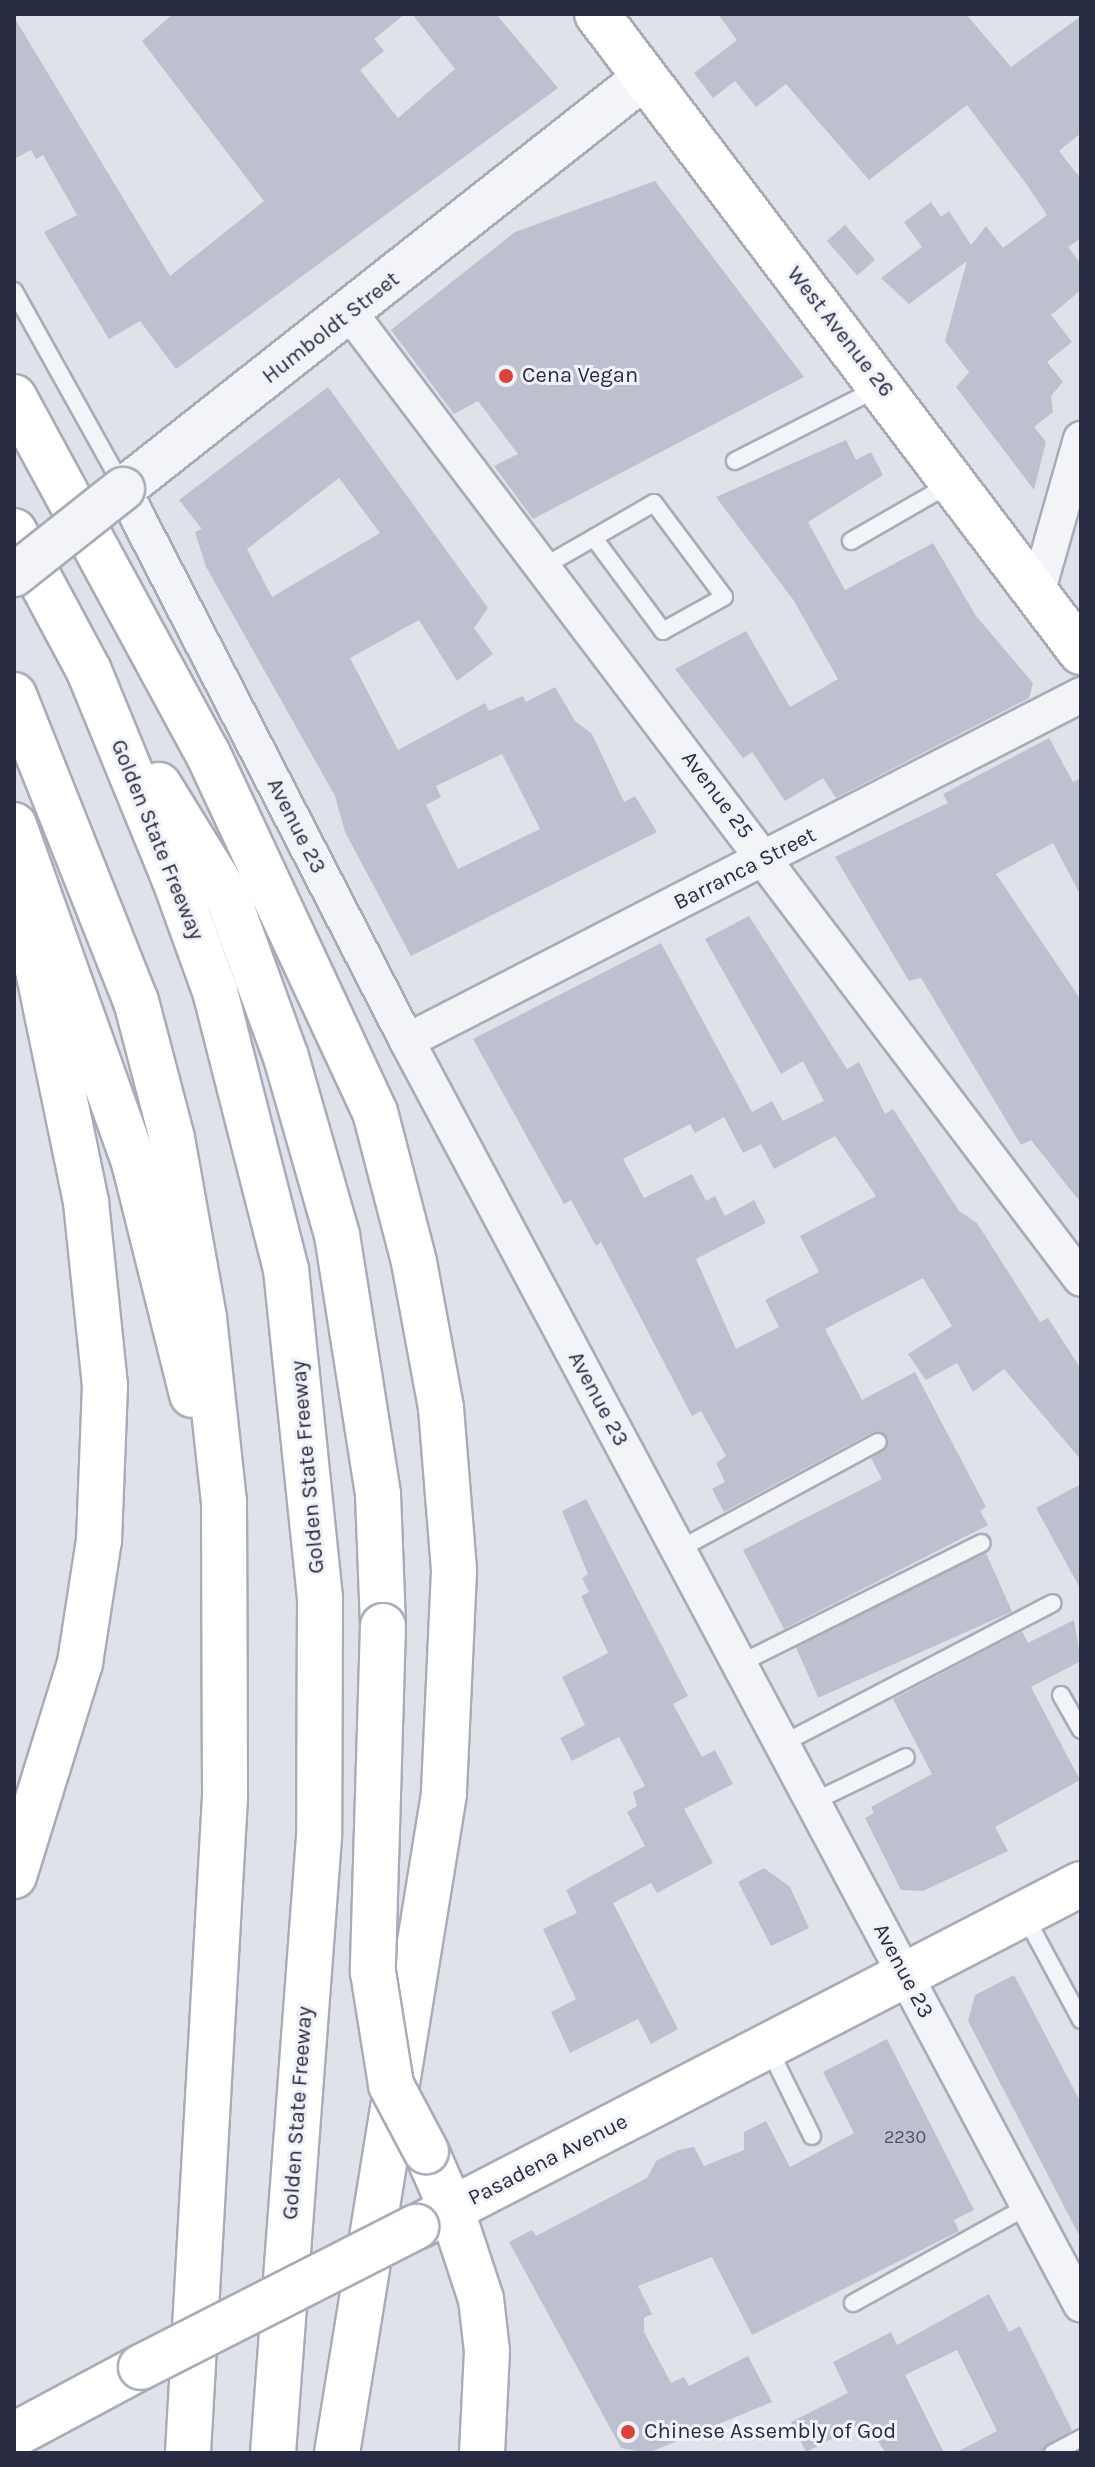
<!DOCTYPE html>
<style>
body{margin:0}
#map{position:relative;width:1095px;height:2467px;overflow:hidden;background:#e0e2ea;font-family:Karla,sans-serif}
div>[style]{position:absolute}
.building>*{inset:0;background:#bdc0ce;transform-origin:0 0}
.roads{filter:drop-shadow(2px 0 #a8abb8) drop-shadow(-2px 0 #a8abb8) drop-shadow(0 2px #a8abb8) drop-shadow(0 -2px #a8abb8)}
.service>*{height:16px;margin:-8px;padding:0 8px;transform-origin:8px;border-radius:8px;background:#f3f4f8}
.minor>*{height:34px;margin:-17px;padding:0 17px;transform-origin:17px;border-radius:17px;background:#f3f4f8}
.tertiary>*{height:42px;margin:-21px;padding:0 21px;transform-origin:21px;border-radius:21px;background:#f3f4f8}
.secondary>*{height:44px;margin:-22px;padding:0 22px;transform-origin:22px;border-radius:22px;background:#fff}
.primary>*{height:44px;margin:-22px;padding:0 22px;transform-origin:22px;border-radius:22px;background:#fff}
.motorway>*{height:44px;margin:-22px;padding:0 22px;transform-origin:22px;border-radius:22px;background:#fff}
.bridges{filter:drop-shadow(2px 0 #a8abb8) drop-shadow(-2px 0 #a8abb8) drop-shadow(0 2px #a8abb8) drop-shadow(0 -2px #a8abb8)}
.tertiary-bridge>*{height:42px;margin:-21px;padding:0 21px;transform-origin:21px;border-radius:21px;background:#f3f4f8}
.secondary-bridge>*{height:44px;margin:-22px;padding:0 22px;transform-origin:22px;border-radius:22px;background:#fff}
.motorway-bridge>*{height:44px;margin:-22px;padding:0 22px;transform-origin:22px;border-radius:22px;background:#fff}
.dots>*{width:22px;height:22px;translate:-50% -50%;box-sizing:border-box;border:4px solid #f0f2f8;border-radius:50%}
span{translate:-50% -50%;white-space:nowrap;text-align:center;line-height:1.15;-webkit-text-stroke:6px #f0f2f8;paint-order:stroke}
.number-label{font-size:18px;color:#4c5166}
.number-label span{-webkit-text-stroke-width:0}
.street-label{font-size:22px;color:#272c43}
.poi-label{font-size:22px;color:#272c43}
.left{translate:0 -50%;text-align:left}
.frame{position:absolute;inset:0;border:16px solid #272c43;pointer-events:none}
</style>
<div id="map">
<div class="building">
<i style="clip-path:polygon(173px 14px,405px 14px,374px 39px,384px 51px,360px 70px,398px 118px,455px 69px,412px 14px,496px 14px,558px 88px,176px 369px,140px 321px,109px 339px,44px 232px,77px 215px,43px 155px,36px 159px,31px 150px,14px 159px,14px 17px,170px 276px,264px 201px,142px 41px)"></i>
<i style="clip-path:polygon(718px 14px,966px 14px,1011px 67px,1081px 16px,1081px 133px,1059px 151px,1081px 179px,1081px 238px,1068px 247px,1081px 264px,1081px 290px,1051px 315px,1072px 342px,1047px 362px,1063px 382px,1051px 396px,1053px 412px,1034px 427px,1046px 442px,1034px 490px,956px 387px,969px 372px,945px 341px,967px 261px,909px 304px,881px 278px,922px 247px,904px 222px,931px 202px,941px 217px,949px 211px,971px 245px,986px 226px,1003px 248px,1047px 215px,1027px 185px,967px 105px,869px 180px,786px 84px,756px 107px,735px 81px,713px 98px,694px 73px,737px 40px)"></i>
<i style="clip-path:polygon(655px 181px,804px 377px,533px 519px,494px 466px,518px 454px,478px 401px,454px 414px,391px 330px,515px 232px)"></i>
<i style="left:845px;top:225px;width:46px;height:24px;rotate:49deg"></i>
<i style="clip-path:polygon(evenodd,328px 387px,488px 608px,474px 628px,493px 654px,457px 681px,419px 620px,350px 658px,398px 750px,485px 703px,489px 711px,523px 696px,526px 702px,555px 687px,575px 721px,592px 734px,624px 802px,635px 796px,657px 832px,411px 956px,345px 832px,335px 796px,206px 567px,195px 532px,202px 529px,179px 500px,328px 387px,339px 478px,380px 533px,272px 597px,247px 549px,339px 478px,328px 387px,502px 754px,540px 829px,458px 869px,426px 805px,441px 797px,436px 786px,502px 754px)"></i>
<i style="clip-path:polygon(846px 440px,856px 460px,871px 452px,883px 475px,808px 522px,845px 590px,933px 543px,976px 616px,1033px 683px,1029px 698px,836px 798px,823px 778px,785px 801px,752px 752px,743px 758px,675px 669px,746px 631px,790px 707px,838px 679px,794px 601px,716px 497px)"></i>
<i style="clip-path:polygon(1049px 738px,1073px 782px,1081px 778px,1081px 896px,1053px 843px,996px 874px,1081px 1000px,1081px 1203px,1031px 1140px,1021px 1145px,921px 978px,909px 981px,835px 857px,948px 803px,943px 794px)"></i>
<i style="clip-path:polygon(evenodd,749px 916px,847px 1069px,859px 1062px,885px 1114px,893px 1109px,959px 1211px,977px 1223px,1040px 1322px,1048px 1318px,1081px 1369px,1081px 1460px,1004px 1369px,973px 1392px,957px 1363px,926px 1380px,908px 1354px,952px 1326px,923px 1278px,825px 1329px,862px 1400px,915px 1372px,986px 1507px,980px 1511px,988px 1525px,784px 1629px,743px 1550px,882px 1479px,871px 1458px,887px 1448px,888px 1438px,873px 1432px,724px 1512px,712px 1489px,725px 1482px,716px 1463px,726px 1456px,701px 1411px,692px 1416px,601px 1242px,596px 1246px,571px 1200px,564px 1204px,473px 1039px,661px 943px,752px 1112px,772px 1101px,783px 1121px,824px 1101px,803px 1061px,781px 1074px,705px 939px,749px 916px,724px 1117px,743px 1153px,761px 1144px,774px 1169px,835px 1136px,876px 1196px,800px 1236px,819px 1272px,765px 1300px,779px 1327px,736px 1349px,696px 1259px,766px 1223px,754px 1200px,725px 1216px,715px 1196px,706px 1201px,692px 1174px,644px 1198px,623px 1159px,690px 1124px,695px 1133px,724px 1117px)"></i>
<i style="clip-path:polygon(1081px 1484px,1081px 1590px,1036px 1508px)"></i>
<i style="clip-path:polygon(586px 1499px,688px 1696px,673px 1704px,702px 1757px,715px 1750px,733px 1784px,684px 1809px,713px 1863px,657px 1893px,651px 1883px,613px 1903px,678px 2029px,651px 2044px,638px 2019px,570px 2053px,551px 2012px,576px 1999px,543px 1929px,577px 1913px,566px 1890px,645px 1846px,627px 1812px,637px 1806px,633px 1792px,645px 1786px,619px 1737px,572px 1761px,560px 1738px,585px 1725px,562px 1677px,608px 1653px,581px 1596px,589px 1592px,582px 1578px,588px 1574px,562px 1511px)"></i>
<i style="left:986px;top:1553px;width:64px;height:212px;rotate:66deg"></i>
<i style="clip-path:polygon(1074px 1620px,1081px 1661px,1031px 1687px,1080px 1780px,995px 1827px,1008px 1851px,923px 1891px,901px 1890px,865px 1818px,874px 1813px,871px 1807px,932px 1774px,893px 1699px,1022px 1631px,1028px 1643px)"></i>
<i style="clip-path:polygon(764px 1868px,790px 1887px,809px 1928px,771px 1946px,738px 1882px)"></i>
<i style="clip-path:polygon(1014px 1975px,1081px 2103px,1081px 2239px,968px 2021px,975px 1995px)"></i>
<i style="clip-path:polygon(887px 2039px,974px 2210px,954px 2220px,959px 2231px,752px 2335px,712px 2257px,638px 2286px,652px 2314px,644px 2318px,644px 2332px,671px 2383px,684px 2377px,689px 2386px,748px 2356px,772px 2402px,648px 2453px,621px 2448px,509px 2242px,532px 2230px,536px 2236px,647px 2178px,656px 2161px,678px 2150px,694px 2147px,704px 2166px,744px 2150px,744px 2132px,766px 2121px,790px 2167px,854px 2133px,823px 2072px)"></i>
<i style="clip-path:polygon(989px 2294px,1009px 2332px,1020px 2326px,1072px 2430px,1042px 2453px,955px 2453px,997px 2431px,957px 2350px,905px 2375px,944px 2453px,886px 2453px,864px 2422px,806px 2452px,791px 2422px,848px 2393px,833px 2362px,891px 2332px,897px 2345px)"></i>
</div>
<div class="roads">
<div class="service">
<i style="left:14px;top:291px;width:224px;rotate:60.9deg"></i>
<i style="left:735px;top:461px;width:163px;rotate:-27deg"></i>
<i style="left:851px;top:541px;width:114px;rotate:-29.9deg"></i>
<i style="left:543px;top:567px;width:128px;rotate:-30deg"></i>
<i style="left:654px;top:503px;width:117px;rotate:53.3deg"></i>
<i style="left:724px;top:597px;width:70px;rotate:150.9deg"></i>
<i style="left:663px;top:631px;width:116px;rotate:-126.6deg"></i>
<i style="left:678px;top:1550px;width:227px;rotate:-28.4deg"></i>
<i style="left:739px;top:1664px;width:271px;rotate:-26.5deg"></i>
<i style="left:1061px;top:1695px;width:40px;rotate:60.3deg"></i>
<i style="left:782px;top:1744px;width:305px;rotate:-27.5deg"></i>
<i style="left:813px;top:1802px;width:103px;rotate:-25.8deg"></i>
<i style="left:1025px;top:1916px;width:118px;rotate:61.7deg"></i>
<i style="left:769px;top:2049px;width:97px;rotate:63.7deg"></i>
<i style="left:853px;top:2303px;width:200px;rotate:-29deg"></i>
<i style="left:1053px;top:2453px;width:32px;rotate:-28deg"></i>
</div>
<div class="minor">
<i style="left:350px;top:313px;width:1211px;rotate:52.88deg"></i>
<i style="left:123px;top:489px;width:621px;rotate:62.77deg"></i>
<i style="left:407px;top:1041px;width:1432px;rotate:61.93deg"></i>
<i style="left:1038px;top:590px;width:157px;rotate:-74.1deg"></i>
<i style="left:407px;top:1041px;width:758px;rotate:-27.17deg"></i>
</div>
<div class="tertiary">
<i style="left:123px;top:489px;width:665px;rotate:-38.28deg"></i>
</div>
<div class="secondary">
<i style="left:419px;top:2226px;width:745px;rotate:-27.32deg"></i>
<i style="left:14px;top:2435px;width:144px;rotate:-28.2deg"></i>
</div>
<div class="primary">
<i style="left:597px;top:14px;width:801px;rotate:52.82deg"></i>
<i style="left:451px;top:2208px;width:96px;rotate:71.8deg"></i>
<i style="left:481px;top:2299px;width:52px;rotate:83.4deg"></i>
<i style="left:487px;top:2351px;width:102px;rotate:92.8deg"></i>
</div>
<div class="motorway">
<i style="left:14px;top:397px;width:406px;rotate:61.5deg"></i>
<i style="left:208px;top:754px;width:395px;rotate:65deg"></i>
<i style="left:375px;top:1112px;width:155px;rotate:75.4deg"></i>
<i style="left:414px;top:1262px;width:148px;rotate:79.5deg"></i>
<i style="left:441px;top:1408px;width:164px;rotate:85.4deg"></i>
<i style="left:454px;top:1571px;width:223px;rotate:92.6deg"></i>
<i style="left:444px;top:1794px;width:668px;rotate:99.22deg"></i>
<i style="left:14px;top:531px;width:159px;rotate:61.8deg"></i>
<i style="left:89px;top:671px;width:224px;rotate:67.7deg"></i>
<i style="left:174px;top:878px;width:120px;rotate:70.1deg"></i>
<i style="left:215px;top:991px;width:287px;rotate:75.7deg"></i>
<i style="left:286px;top:1269px;width:332px;rotate:84.1deg"></i>
<i style="left:320px;top:1599px;width:238px;rotate:90.2deg"></i>
<i style="left:319px;top:1837px;width:618px;rotate:94.27deg"></i>
<i style="left:14px;top:695px;width:329px;rotate:68.3deg"></i>
<i style="left:136px;top:1001px;width:142px;rotate:75.3deg"></i>
<i style="left:172px;top:1138px;width:183px;rotate:79.9deg"></i>
<i style="left:204px;top:1318px;width:185px;rotate:83.8deg"></i>
<i style="left:224px;top:1502px;width:295px;rotate:89.8deg"></i>
<i style="left:225px;top:1797px;width:657px;rotate:93.23deg"></i>
<i style="left:159px;top:785px;width:129px;rotate:58.3deg"></i>
<i style="left:227px;top:895px;width:172px;rotate:70deg"></i>
<i style="left:286px;top:1057px;width:185px;rotate:74deg"></i>
<i style="left:337px;top:1235px;width:263px;rotate:81deg"></i>
<i style="left:378px;top:1495px;width:131px;rotate:87.8deg"></i>
<i style="left:14px;top:825px;width:358px;rotate:70.4deg"></i>
<i style="left:134px;top:1162px;width:240px;rotate:76deg"></i>
<i style="left:14px;top:897px;width:77px;rotate:71.8deg"></i>
<i style="left:38px;top:970px;width:237px;rotate:78.3deg"></i>
<i style="left:86px;top:1202px;width:184px;rotate:84.1deg"></i>
<i style="left:105px;top:1385px;width:155px;rotate:92.2deg"></i>
<i style="left:99px;top:1540px;width:124px;rotate:98.8deg"></i>
<i style="left:80px;top:1663px;width:223px;rotate:107.2deg"></i>
<i style="left:426px;top:2151px;width:62px;rotate:66.3deg"></i>
</div>
</div>
<div class="bridges">
<div class="tertiary-bridge">
<i style="left:14px;top:575px;width:139px;rotate:-38.3deg"></i>
</div>
<div class="secondary-bridge">
<i style="left:141px;top:2367px;width:309px;rotate:-27deg"></i>
</div>
<div class="motorway-bridge">
<i style="left:383px;top:1626px;width:346px;rotate:91.7deg"></i>
<i style="left:373px;top:1972px;width:114px;rotate:80.9deg"></i>
<i style="left:391px;top:2085px;width:75px;rotate:62.1deg"></i>
</div>
</div>
<div class="dots">
<i style="left:506px;top:376px;background:#da423a"></i>
<i style="left:628px;top:2432px;background:#da423a"></i>
</div>
<div class="number-label">
<span style="left:905px;top:2137px">2230</span>
</div>
<div class="street-label">
<span style="left:331px;top:328px;rotate:-38deg">Humboldt Street</span>
<span style="left:840px;top:332px;rotate:52deg">West Avenue 26</span>
<span style="left:717px;top:795px;rotate:53deg">Avenue 25</span>
<span style="left:296px;top:826px;rotate:63deg">Avenue 23</span>
<span style="left:157px;top:840px;rotate:68deg">Golden State Freeway</span>
<span style="left:745px;top:869px;rotate:-27deg">Barranca Street</span>
<span style="left:598px;top:1399px;rotate:62deg">Avenue 23</span>
<span style="left:308px;top:1467px;rotate:-95deg">Golden State Freeway</span>
<span style="left:903px;top:1971px;rotate:62deg">Avenue 23</span>
<span style="left:298px;top:2113px;rotate:-86deg">Golden State Freeway</span>
<span style="left:548px;top:2160px;rotate:-27deg">Pasadena Avenue</span>
</div>
<div class="poi-label">
<span class="left" style="left:522px;top:376px">Cena Vegan</span>
<span class="left" style="left:644px;top:2432px">Chinese Assembly of God</span>
</div>
<div class="frame"></div>
</div>
